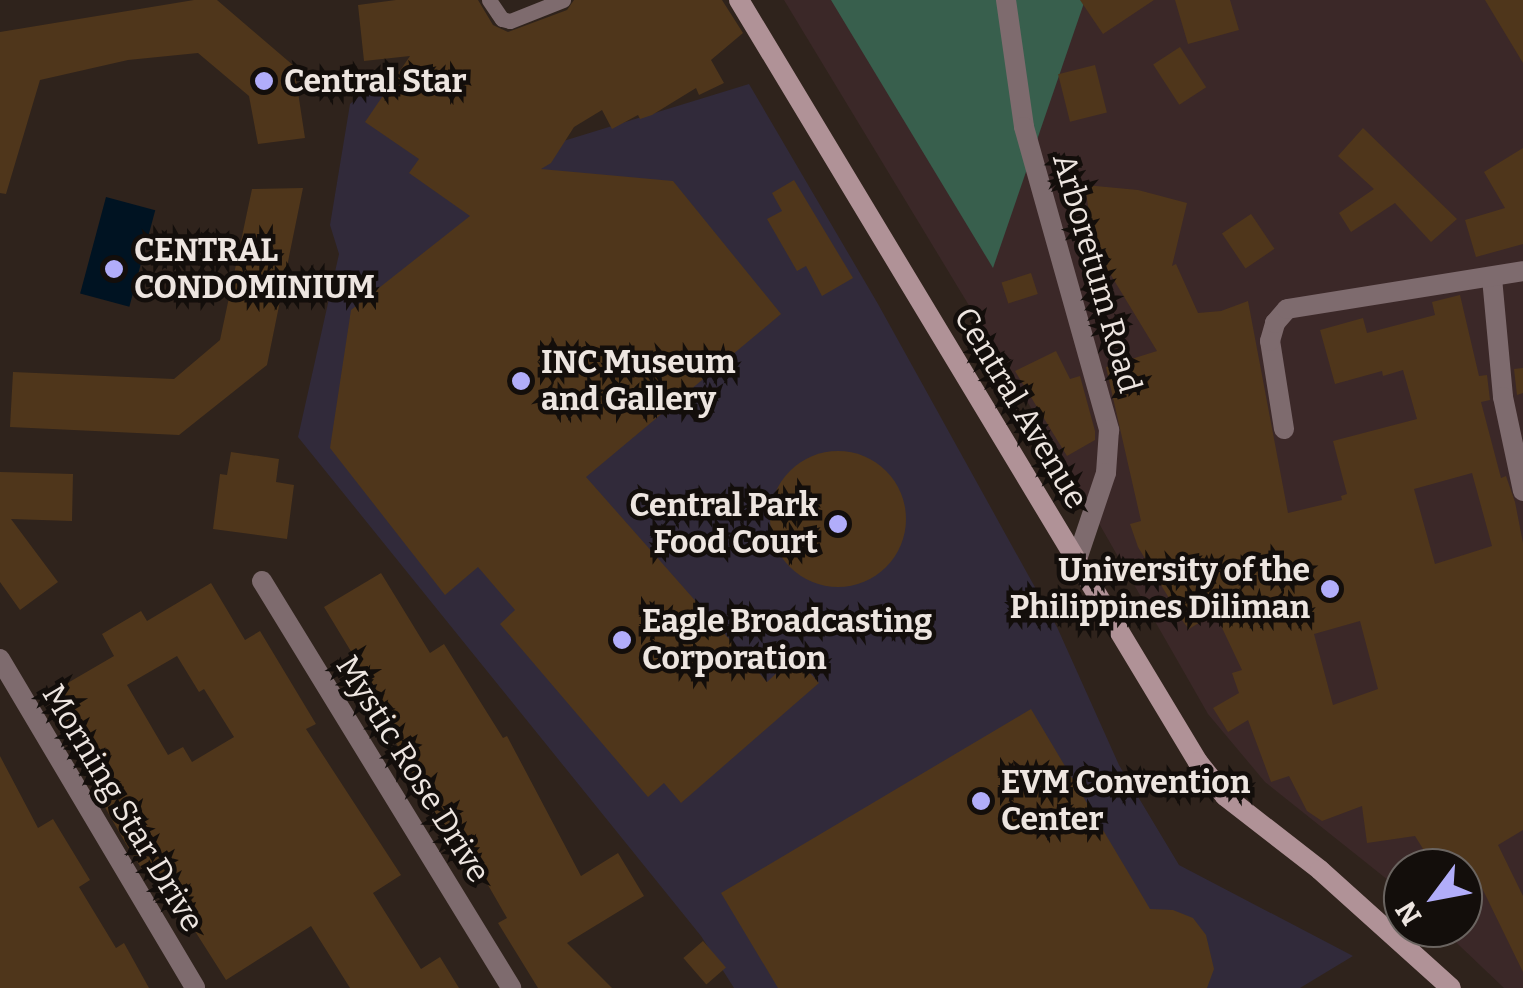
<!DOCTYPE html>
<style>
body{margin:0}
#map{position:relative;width:1523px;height:988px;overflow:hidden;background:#2f231c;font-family:Bitter,serif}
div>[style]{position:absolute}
.commercial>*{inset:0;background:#312a3a}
.education>*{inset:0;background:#3b2828}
.forest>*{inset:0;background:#385f4d}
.water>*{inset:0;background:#001322;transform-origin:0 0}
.building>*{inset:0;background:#4f361b;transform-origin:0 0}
.round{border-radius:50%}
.lane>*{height:15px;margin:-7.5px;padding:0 7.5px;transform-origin:7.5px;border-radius:7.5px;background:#7e6b6e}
.street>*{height:20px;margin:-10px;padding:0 10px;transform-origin:10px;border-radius:10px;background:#7e6b6e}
.secondary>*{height:20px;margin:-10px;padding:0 10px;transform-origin:10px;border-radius:10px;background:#b09297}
.dots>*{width:28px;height:28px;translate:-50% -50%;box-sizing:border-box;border:5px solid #130e0b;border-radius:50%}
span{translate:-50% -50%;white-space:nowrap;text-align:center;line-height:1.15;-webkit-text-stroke:9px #130e0b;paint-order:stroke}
.poi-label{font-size:32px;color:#ede5e0;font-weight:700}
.left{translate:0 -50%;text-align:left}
.right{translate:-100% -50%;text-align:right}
.street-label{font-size:32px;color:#ede5e0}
.north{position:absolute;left:1383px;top:848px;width:100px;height:100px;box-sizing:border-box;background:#130e0b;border:2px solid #6a6460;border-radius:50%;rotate:238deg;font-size:28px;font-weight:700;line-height:40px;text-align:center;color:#ede5e0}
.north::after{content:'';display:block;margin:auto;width:35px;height:45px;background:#b1adfa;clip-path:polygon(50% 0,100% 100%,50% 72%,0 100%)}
</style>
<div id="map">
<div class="commercial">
<i style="clip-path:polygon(389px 72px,508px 158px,749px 84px,878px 304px,1057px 627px,1119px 765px,1179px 865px,1353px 956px,1300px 988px,734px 988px,701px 936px,298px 437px,339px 254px,330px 225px,350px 104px)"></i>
</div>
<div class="education">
<i style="clip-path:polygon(784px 0,1523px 0,1523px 988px,1504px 988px,1441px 928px,1463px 928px,1463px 868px,1403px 868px,1403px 892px,1265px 782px,1208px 714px,1065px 464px)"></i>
</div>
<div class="forest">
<i style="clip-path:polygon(831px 0,1085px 0,993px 268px)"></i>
</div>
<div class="water">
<i style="left:106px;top:197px;width:51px;height:100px;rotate:15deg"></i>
</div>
<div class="building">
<i style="clip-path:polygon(194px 0,217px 0,294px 66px,305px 138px,258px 144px,249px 96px,198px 53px,128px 60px,40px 80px,6px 194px,0 193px,0 32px)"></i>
<i style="clip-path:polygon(396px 0,478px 0,493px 25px,508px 32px,567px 10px,574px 0,722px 0,743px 33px,711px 60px,724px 83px,699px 95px,696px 88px,652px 115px,640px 119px,638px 115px,612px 129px,602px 110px,574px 127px,551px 163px,541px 169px,673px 181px,781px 314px,586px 477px,767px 682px,795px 656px,819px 683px,681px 803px,664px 783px,648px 797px,500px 624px,515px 610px,478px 567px,445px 595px,330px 448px,351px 310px,470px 216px,409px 173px,419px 159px,365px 122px,410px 56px,364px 61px,358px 5px)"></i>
<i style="clip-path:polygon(1080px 0,1154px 0,1103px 34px)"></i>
<i style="clip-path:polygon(1175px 0,1230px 0,1239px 30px,1188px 44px)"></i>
<i style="clip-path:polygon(1485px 0,1523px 0,1523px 63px)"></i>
<i style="left:1180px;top:47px;width:48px;height:32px;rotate:57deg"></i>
<i style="left:1095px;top:65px;width:49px;height:38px;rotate:76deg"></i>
<i style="clip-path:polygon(1363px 128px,1457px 219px,1431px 242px,1395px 203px,1351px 232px,1339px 213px,1374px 189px,1338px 156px)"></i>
<i style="clip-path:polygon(1523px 148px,1523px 244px,1476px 257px,1465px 220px,1505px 208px,1484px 172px)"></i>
<i style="clip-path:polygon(794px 180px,853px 278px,822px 296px,806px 266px,797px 271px,767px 219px,782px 211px,772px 193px)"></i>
<i style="clip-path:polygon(evenodd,1085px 185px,1138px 190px,1187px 203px,1172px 266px,1176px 264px,1198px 313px,1221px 311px,1248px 301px,1288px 513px,1342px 500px,1341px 496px,1347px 494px,1333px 441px,1417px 419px,1403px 370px,1383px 376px,1382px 371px,1335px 384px,1320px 330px,1363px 318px,1367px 333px,1435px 315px,1432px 302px,1460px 295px,1479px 376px,1487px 375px,1490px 400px,1481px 402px,1501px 478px,1506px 476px,1515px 502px,1523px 543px,1523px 830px,1498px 845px,1523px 896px,1523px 972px,1481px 886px,1463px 898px,1463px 868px,1435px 868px,1415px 836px,1367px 843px,1362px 806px,1322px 821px,1307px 811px,1289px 776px,1271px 782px,1248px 720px,1228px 732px,1213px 708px,1239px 693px,1232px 673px,1242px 670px,1215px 613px,1189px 629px,1184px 623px,1138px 547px,1130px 524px,1141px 521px,1106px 367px,1157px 351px,1106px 267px,1102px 268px,1082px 223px,1090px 220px,1085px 185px,1472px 473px,1492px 546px,1435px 564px,1414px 489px,1472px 473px,1085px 185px,1360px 621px,1378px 689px,1333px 705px,1314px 634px,1360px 621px)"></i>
<i style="clip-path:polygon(303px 188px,267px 365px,179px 435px,10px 427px,13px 372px,174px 379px,220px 340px,252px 189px)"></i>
<i style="left:1251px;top:214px;width:42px;height:35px;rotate:56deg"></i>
<i style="left:1031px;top:273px;width:22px;height:31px;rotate:72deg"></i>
<i style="clip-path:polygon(1056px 351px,1070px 379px,1080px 376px,1095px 431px,1095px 440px,1067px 456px,1015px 371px)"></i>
<i style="clip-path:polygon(1523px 368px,1523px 393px,1517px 395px,1514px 369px)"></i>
<i class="round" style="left:770px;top:451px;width:136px;height:136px"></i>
<i style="clip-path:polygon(231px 452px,279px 459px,276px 482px,294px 485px,287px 539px,213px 529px,220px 474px,227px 475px)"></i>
<i style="clip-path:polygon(0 472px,73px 474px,72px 521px,11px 519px,58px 582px,20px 610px,0 582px)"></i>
<i style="clip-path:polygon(381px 573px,430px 653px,444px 644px,503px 738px,507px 736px,581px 876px,618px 853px,644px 896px,567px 943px,612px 988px,538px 988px,498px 923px,507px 918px,469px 852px,460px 858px,387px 727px,381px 730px,359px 695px,372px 686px,324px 607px)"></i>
<i style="clip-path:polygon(evenodd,211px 583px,245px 640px,260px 631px,316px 724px,306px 729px,401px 875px,373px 893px,421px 969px,440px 957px,459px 988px,350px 988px,311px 926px,226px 980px,153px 865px,143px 871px,126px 844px,99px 797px,104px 794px,47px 695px,114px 656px,102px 634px,141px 611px,147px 621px,211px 583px,177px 656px,199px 692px,204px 689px,234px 737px,192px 762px,183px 747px,168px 755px,127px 685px,177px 656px)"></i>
<i style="clip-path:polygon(1031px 709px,1150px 909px,1173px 910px,1193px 918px,1206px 935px,1214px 969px,1207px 988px,778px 988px,721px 893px)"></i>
<i style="clip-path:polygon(0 756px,38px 828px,53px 819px,90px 880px,79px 887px,116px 948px,124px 943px,149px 988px,0 988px)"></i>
<i style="left:703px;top:941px;width:35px;height:26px;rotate:49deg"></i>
</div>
<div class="lane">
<i style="left:489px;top:0;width:23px;rotate:56deg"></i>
<i style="left:502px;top:19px;width:8px;rotate:14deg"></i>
<i style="left:510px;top:21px;width:57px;rotate:-21.6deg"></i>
</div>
<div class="street">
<i style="left:1006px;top:0;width:128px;rotate:81.9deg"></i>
<i style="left:1024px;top:127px;width:315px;rotate:74.3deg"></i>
<i style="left:1109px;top:430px;width:43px;rotate:94deg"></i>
<i style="left:1106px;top:473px;width:91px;rotate:108.6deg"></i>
<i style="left:1492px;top:278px;width:120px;rotate:84.7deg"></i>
<i style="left:1503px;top:397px;width:96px;rotate:78deg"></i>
<i style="left:1284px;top:429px;width:89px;rotate:-99deg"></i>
<i style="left:1270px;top:341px;width:19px;rotate:-74deg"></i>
<i style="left:1275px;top:323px;width:18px;rotate:-49deg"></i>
<i style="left:1287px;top:309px;width:239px;rotate:-9.1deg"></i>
<i style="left:262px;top:581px;width:477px;rotate:58.5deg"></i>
<i style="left:0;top:659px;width:382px;rotate:59.3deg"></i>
</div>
<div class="secondary">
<i style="left:739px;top:0;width:890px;rotate:58.94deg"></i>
<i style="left:1198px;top:762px;width:43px;rotate:51.5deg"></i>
<i style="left:1225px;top:796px;width:120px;rotate:37.9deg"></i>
<i style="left:1320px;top:870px;width:176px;rotate:42deg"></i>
</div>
<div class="dots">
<i style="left:264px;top:81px;background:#b1adfa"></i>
<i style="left:114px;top:269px;background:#b1adfa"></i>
<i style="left:521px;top:381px;background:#b1adfa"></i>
<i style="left:838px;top:524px;background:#b1adfa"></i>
<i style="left:1330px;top:589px;background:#b1adfa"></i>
<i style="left:622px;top:640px;background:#b1adfa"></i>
<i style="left:981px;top:801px;background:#b1adfa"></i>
</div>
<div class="poi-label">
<span class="left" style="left:284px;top:81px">Central Star</span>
<span class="left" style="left:134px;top:269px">CENTRAL<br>CONDOMINIUM</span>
<span class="left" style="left:541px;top:381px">INC Museum<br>and Gallery</span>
<span class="right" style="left:818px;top:524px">Central Park<br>Food Court</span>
<span class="right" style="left:1310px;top:589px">University of the<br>Philippines Diliman</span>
<span class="left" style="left:642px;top:640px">Eagle Broadcasting<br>Corporation</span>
<span class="left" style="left:1001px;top:801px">EVM Convention<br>Center</span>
</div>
<div class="street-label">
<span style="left:1097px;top:273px;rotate:74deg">Arboretum Road</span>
<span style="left:1021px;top:408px;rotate:59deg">Central Avenue</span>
<span style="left:413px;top:769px;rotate:58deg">Mystic Rose Drive</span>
<span style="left:123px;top:808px;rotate:59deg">Morning Star Drive</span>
</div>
<div class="north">N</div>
</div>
